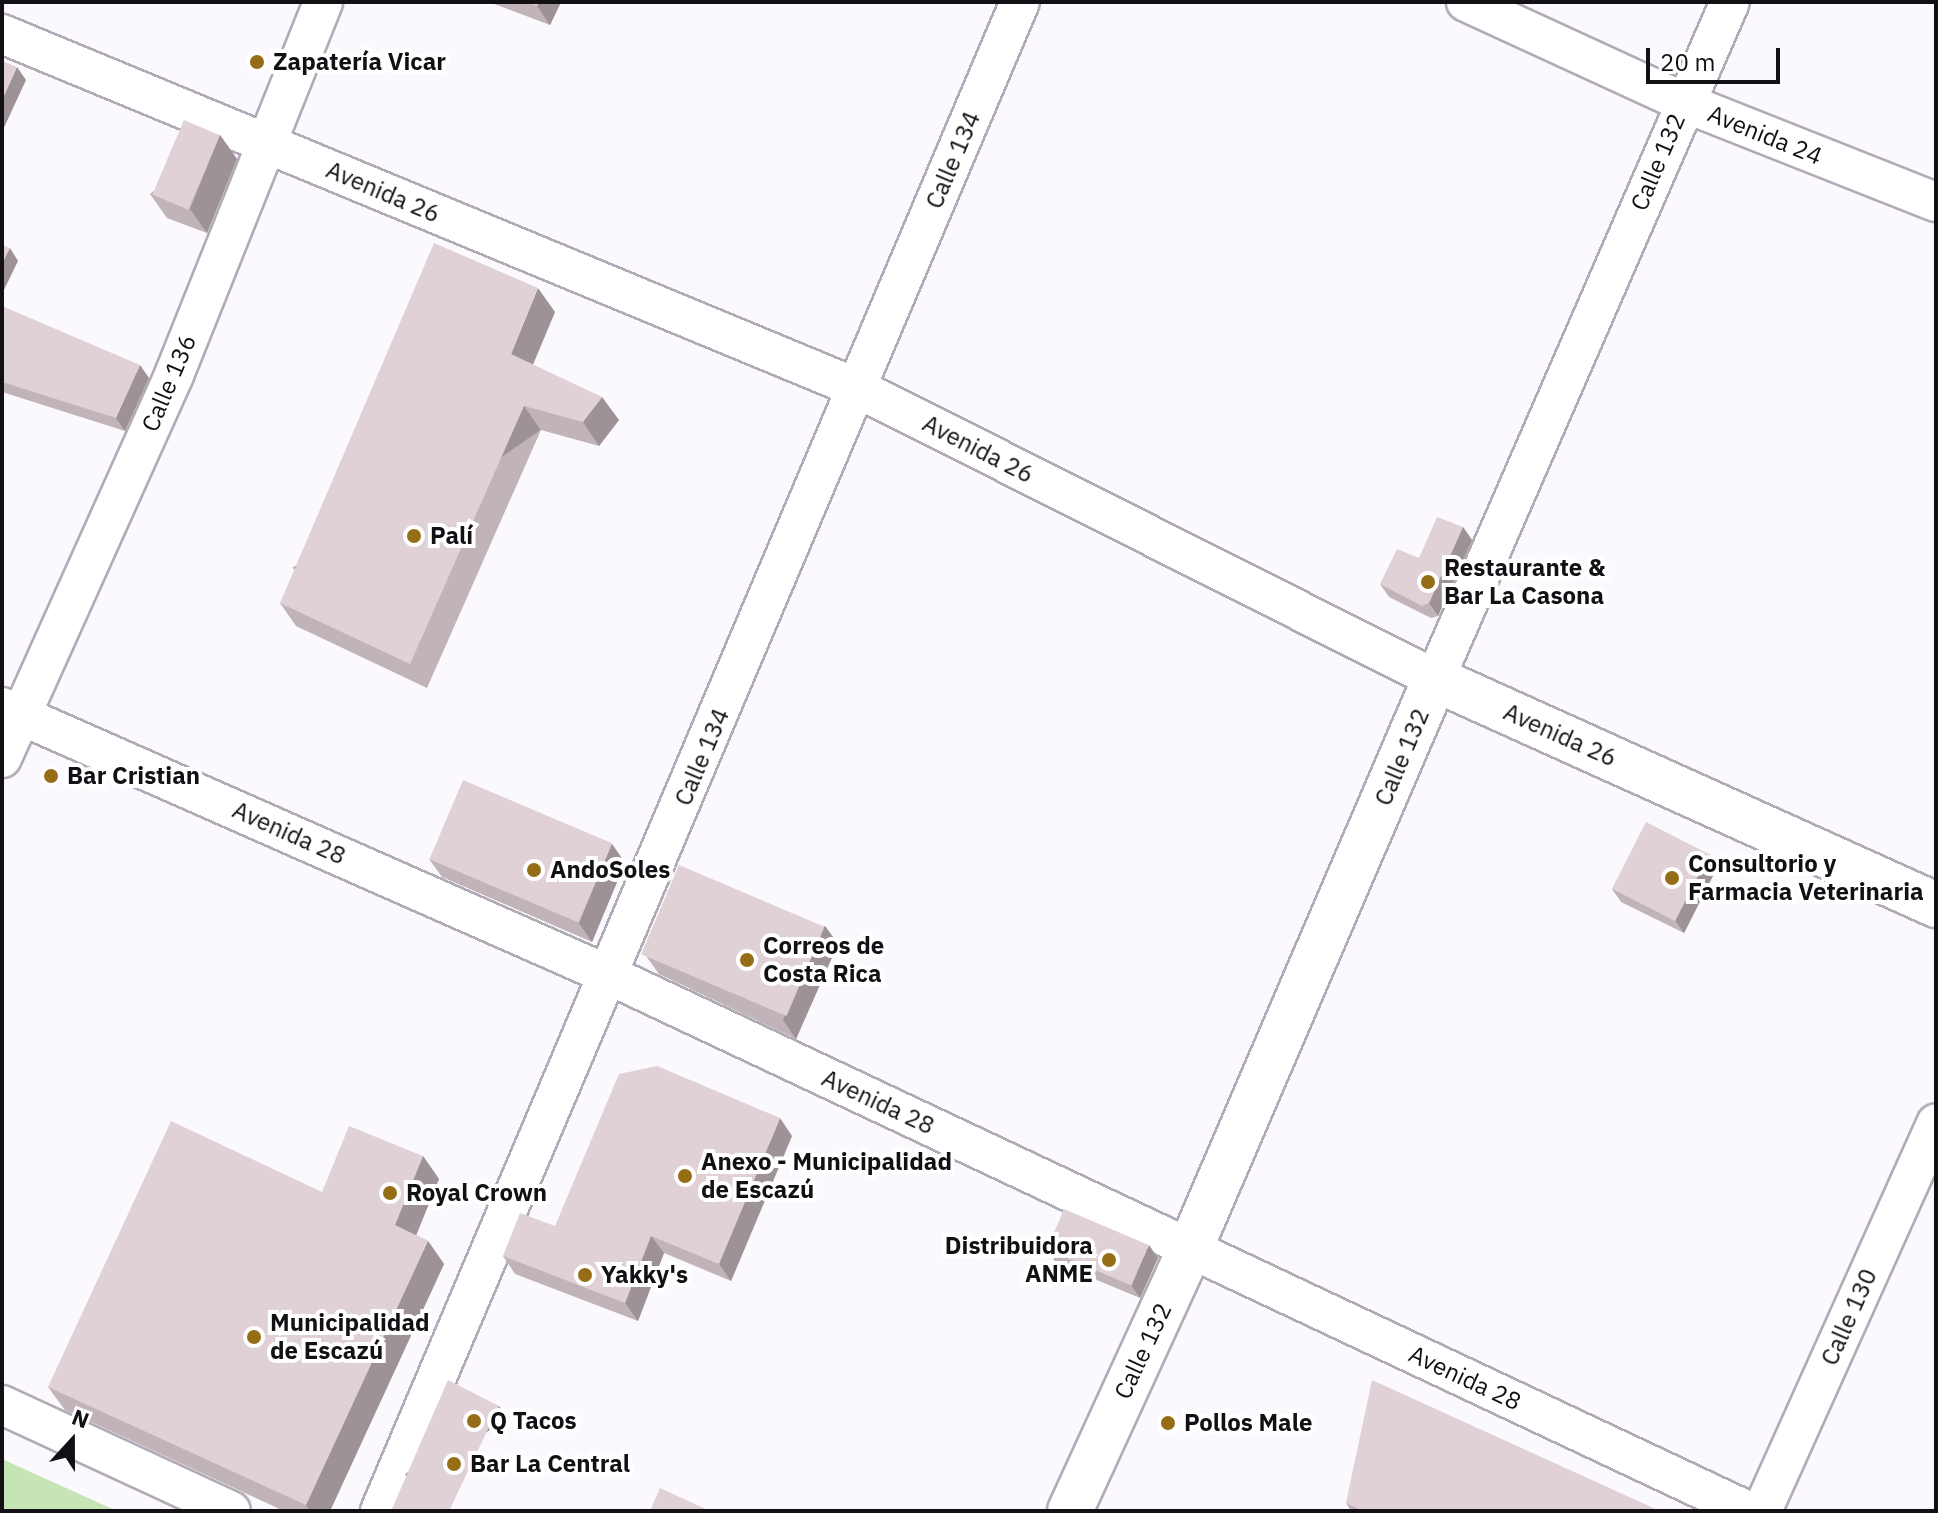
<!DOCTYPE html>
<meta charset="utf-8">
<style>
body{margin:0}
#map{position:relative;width:1938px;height:1513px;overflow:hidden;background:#fbf9fe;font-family:"IBM Plex Sans",sans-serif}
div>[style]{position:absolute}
.green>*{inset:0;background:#c7e4b7}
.roads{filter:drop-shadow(2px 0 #b1abb7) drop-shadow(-2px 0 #b1abb7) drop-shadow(0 2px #b1abb7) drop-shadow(0 -2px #b1abb7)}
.minor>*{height:38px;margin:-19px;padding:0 19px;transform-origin:19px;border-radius:19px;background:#fff}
.secondary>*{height:44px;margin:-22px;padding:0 22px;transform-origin:22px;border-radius:22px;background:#fff}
.wall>*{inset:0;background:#c1b4b8}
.shaded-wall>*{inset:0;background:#9d9296;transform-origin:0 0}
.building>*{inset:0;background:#e0d1d6;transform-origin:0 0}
.dots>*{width:22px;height:22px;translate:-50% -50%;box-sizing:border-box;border:4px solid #fff;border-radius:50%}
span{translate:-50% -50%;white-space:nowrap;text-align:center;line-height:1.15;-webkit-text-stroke:8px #fff;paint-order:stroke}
.poi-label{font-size:24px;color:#121014;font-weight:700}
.left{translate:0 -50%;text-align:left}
.right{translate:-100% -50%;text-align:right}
.street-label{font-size:24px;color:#121014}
.frame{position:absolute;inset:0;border:4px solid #121014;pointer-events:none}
.north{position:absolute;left:32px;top:1401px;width:80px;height:80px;-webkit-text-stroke:6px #fff;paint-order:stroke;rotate:21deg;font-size:22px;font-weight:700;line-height:32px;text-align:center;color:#121014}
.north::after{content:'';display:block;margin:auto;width:28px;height:36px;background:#121014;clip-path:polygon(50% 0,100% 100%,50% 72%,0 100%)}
.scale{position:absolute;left:1646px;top:48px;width:134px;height:36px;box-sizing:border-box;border:4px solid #121014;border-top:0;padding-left:10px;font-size:24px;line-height:28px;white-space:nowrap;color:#121014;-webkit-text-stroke:6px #fff;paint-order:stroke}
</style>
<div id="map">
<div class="green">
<i style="clip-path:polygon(2px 1459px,117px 1511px,2px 1511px)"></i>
</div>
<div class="roads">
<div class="minor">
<i style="left:1466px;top:2px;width:239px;rotate:24.7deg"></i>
<i style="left:1683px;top:102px;width:272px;rotate:21.6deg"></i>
<i style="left:2px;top:34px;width:925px;rotate:22.49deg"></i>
<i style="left:857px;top:388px;width:647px;rotate:26.72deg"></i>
<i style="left:1435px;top:679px;width:738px;rotate:-66.46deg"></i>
<i style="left:2px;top:707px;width:666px;rotate:23.83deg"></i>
<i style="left:611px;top:976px;width:1257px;rotate:25.2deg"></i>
<i style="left:2px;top:758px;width:420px;rotate:-65.8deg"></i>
<i style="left:174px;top:375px;width:402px;rotate:-68.2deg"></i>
<i style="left:2px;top:1405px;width:252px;rotate:24.8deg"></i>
<i style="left:380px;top:1511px;width:1639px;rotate:-67.02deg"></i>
<i style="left:1762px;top:1511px;width:425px;rotate:-65.8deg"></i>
</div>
<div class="secondary">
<i style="left:1070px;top:1511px;width:288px;rotate:-65.4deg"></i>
<i style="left:1190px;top:1249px;width:620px;rotate:-66.74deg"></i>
<i style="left:1435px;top:679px;width:550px;rotate:24.28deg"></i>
</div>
</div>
<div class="wall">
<i style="clip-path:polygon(489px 2px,561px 2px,550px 25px)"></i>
<i style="clip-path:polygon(220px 135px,237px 159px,207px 233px,167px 218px,150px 194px)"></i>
<i style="clip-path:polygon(2px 306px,149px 378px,125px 431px,2px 392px)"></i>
<i style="clip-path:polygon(555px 312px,533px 365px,619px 420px,599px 446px,541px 430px,427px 688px,296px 626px,280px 603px)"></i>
<i style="clip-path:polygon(1463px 527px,1472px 540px,1438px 616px,1431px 618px,1389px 597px,1380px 584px)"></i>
<i style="clip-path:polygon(612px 844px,625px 863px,592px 942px,442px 877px,429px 859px)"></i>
<i style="clip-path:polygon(1709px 854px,1718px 866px,1684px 933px,1621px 902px,1612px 889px)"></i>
<i style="clip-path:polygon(825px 926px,838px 944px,796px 1039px,659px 974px,646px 956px)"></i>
<i style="clip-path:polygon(792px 1136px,731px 1281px,664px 1253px,638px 1321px,515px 1274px,503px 1256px,555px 1226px)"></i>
<i style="clip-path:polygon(423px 1156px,439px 1179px,416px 1235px,428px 1241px,444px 1264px,330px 1511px,284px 1511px,65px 1410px,48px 1387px,322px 1192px)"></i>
<i style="clip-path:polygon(1048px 1250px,1158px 1258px,1140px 1298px,1056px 1263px)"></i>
<i style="clip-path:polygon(1346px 1503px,1660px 1511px,1351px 1511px)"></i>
</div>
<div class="shaded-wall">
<i style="clip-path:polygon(539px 2px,561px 2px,550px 25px,537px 6px)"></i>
<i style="clip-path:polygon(17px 67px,26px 80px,2px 132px,2px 100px)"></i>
<i style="clip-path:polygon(220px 135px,237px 159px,207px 233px,190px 209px)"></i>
<i style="clip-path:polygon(10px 248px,18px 261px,2px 294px,2px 263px)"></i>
<i style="clip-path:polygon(538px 288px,555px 312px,527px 378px,511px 354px)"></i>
<i style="clip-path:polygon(140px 365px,149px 378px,125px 431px,116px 418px)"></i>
<i style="clip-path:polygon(602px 397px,619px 420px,599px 446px,583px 422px)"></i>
<i style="left:524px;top:406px;width:29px;height:282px;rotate:55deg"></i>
<i style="clip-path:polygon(1463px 527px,1472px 540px,1438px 616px,1429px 603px)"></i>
<i style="clip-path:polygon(612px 844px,625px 863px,592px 942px,579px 923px)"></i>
<i style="clip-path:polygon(1709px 854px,1718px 866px,1684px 933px,1675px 920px)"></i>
<i style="clip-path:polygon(825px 926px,838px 944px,796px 1039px,783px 1020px)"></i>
<i style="clip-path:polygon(780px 1118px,792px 1136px,731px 1281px,719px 1264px)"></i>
<i style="clip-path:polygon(423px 1156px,439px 1179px,411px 1248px,395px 1225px)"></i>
<i style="clip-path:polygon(651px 1236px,664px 1253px,638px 1321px,625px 1303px)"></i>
<i style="clip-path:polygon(428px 1241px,444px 1264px,330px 1511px,310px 1511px,306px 1505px)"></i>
<i style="clip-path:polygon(1149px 1245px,1158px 1258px,1140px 1298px,1131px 1285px)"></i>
<i style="left:499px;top:1406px;width:14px;height:116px;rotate:54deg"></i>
</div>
<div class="building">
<i style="clip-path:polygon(526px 2px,539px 2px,537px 6px)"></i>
<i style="clip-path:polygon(2px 61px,17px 67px,2px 100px)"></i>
<i style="left:184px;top:120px;width:39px;height:81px;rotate:23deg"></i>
<i style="clip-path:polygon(434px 243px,538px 288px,511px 354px,602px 397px,583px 422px,524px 406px,410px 664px,280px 603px)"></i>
<i style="clip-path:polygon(2px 245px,10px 248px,2px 263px)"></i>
<i style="clip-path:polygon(2px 306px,140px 365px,116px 418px,2px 382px)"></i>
<i style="clip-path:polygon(1437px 517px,1463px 527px,1429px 603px,1422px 606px,1380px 584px,1397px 549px,1419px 558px)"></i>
<i style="left:463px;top:780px;width:162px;height:86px;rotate:23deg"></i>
<i style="left:1646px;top:822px;width:71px;height:75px;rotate:27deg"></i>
<i style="left:679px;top:865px;width:158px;height:97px;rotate:23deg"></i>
<i style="clip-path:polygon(657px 1066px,780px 1118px,719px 1264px,651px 1236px,625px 1303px,503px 1256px,520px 1213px,555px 1226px,619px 1074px)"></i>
<i style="clip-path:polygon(171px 1121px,322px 1192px,349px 1126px,423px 1156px,395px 1225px,428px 1241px,306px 1505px,48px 1387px)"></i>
<i style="left:1064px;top:1209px;width:92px;height:44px;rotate:23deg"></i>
<i style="clip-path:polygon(448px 1380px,499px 1406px,449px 1511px,391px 1511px)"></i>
<i style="clip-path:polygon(1372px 1380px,1660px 1511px,1363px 1511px,1346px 1503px)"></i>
<i style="clip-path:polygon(660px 1488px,710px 1511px,650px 1511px)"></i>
</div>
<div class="dots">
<i style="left:257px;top:62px;background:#956d17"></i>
<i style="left:414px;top:536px;background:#956d17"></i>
<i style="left:1428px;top:582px;background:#956d17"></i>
<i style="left:51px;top:776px;background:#956d17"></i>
<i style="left:534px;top:870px;background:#956d17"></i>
<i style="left:1672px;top:878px;background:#956d17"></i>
<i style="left:747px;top:960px;background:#956d17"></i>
<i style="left:685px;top:1176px;background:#956d17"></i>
<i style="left:390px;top:1193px;background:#956d17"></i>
<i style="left:1109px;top:1260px;background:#956d17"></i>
<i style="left:585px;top:1275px;background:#956d17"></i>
<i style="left:254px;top:1337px;background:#956d17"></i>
<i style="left:474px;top:1421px;background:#956d17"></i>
<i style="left:1168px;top:1423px;background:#956d17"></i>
<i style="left:454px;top:1464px;background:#956d17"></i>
</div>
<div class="poi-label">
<span class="left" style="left:273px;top:62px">Zapatería Vicar</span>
<span class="left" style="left:430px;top:536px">Palí</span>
<span class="left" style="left:1444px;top:582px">Restaurante &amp;<br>Bar La Casona</span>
<span class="left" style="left:67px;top:776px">Bar Cristian</span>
<span class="left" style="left:1688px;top:878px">Consultorio y<br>Farmacia Veterinaria</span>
<span class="left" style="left:550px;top:870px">AndoSoles</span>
<span class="left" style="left:763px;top:960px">Correos de<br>Costa Rica</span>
<span class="left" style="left:701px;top:1176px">Anexo - Municipalidad<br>de Escazú</span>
<span class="left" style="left:406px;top:1193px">Royal Crown</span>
<span class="right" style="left:1093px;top:1260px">Distribuidora<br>ANME</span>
<span class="left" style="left:601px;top:1275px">Yakky's</span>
<span class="left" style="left:270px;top:1337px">Municipalidad<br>de Escazú</span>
<span class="left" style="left:490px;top:1421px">Q Tacos</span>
<span class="left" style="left:1184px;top:1423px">Pollos Male</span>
<span class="left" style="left:470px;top:1464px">Bar La Central</span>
</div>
<div class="street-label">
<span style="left:1765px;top:135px;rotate:22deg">Avenida 24</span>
<span style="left:953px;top:160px;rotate:-67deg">Calle 134</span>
<span style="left:1658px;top:162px;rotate:-67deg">Calle 132</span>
<span style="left:383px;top:192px;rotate:23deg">Avenida 26</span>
<span style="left:169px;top:383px;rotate:-67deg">Calle 136</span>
<span style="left:978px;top:449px;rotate:27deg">Avenida 26</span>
<span style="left:1560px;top:735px;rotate:24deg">Avenida 26</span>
<span style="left:702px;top:757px;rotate:-67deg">Calle 134</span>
<span style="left:1402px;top:757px;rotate:-67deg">Calle 132</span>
<span style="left:289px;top:833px;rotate:24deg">Avenida 28</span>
<span style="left:878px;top:1102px;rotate:25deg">Avenida 28</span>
<span style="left:1849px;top:1317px;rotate:-66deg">Calle 130</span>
<span style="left:1143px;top:1351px;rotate:-65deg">Calle 132</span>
<span style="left:1465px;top:1378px;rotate:25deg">Avenida 28</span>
</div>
<div class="frame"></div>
<div class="north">N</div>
<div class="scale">20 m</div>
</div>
